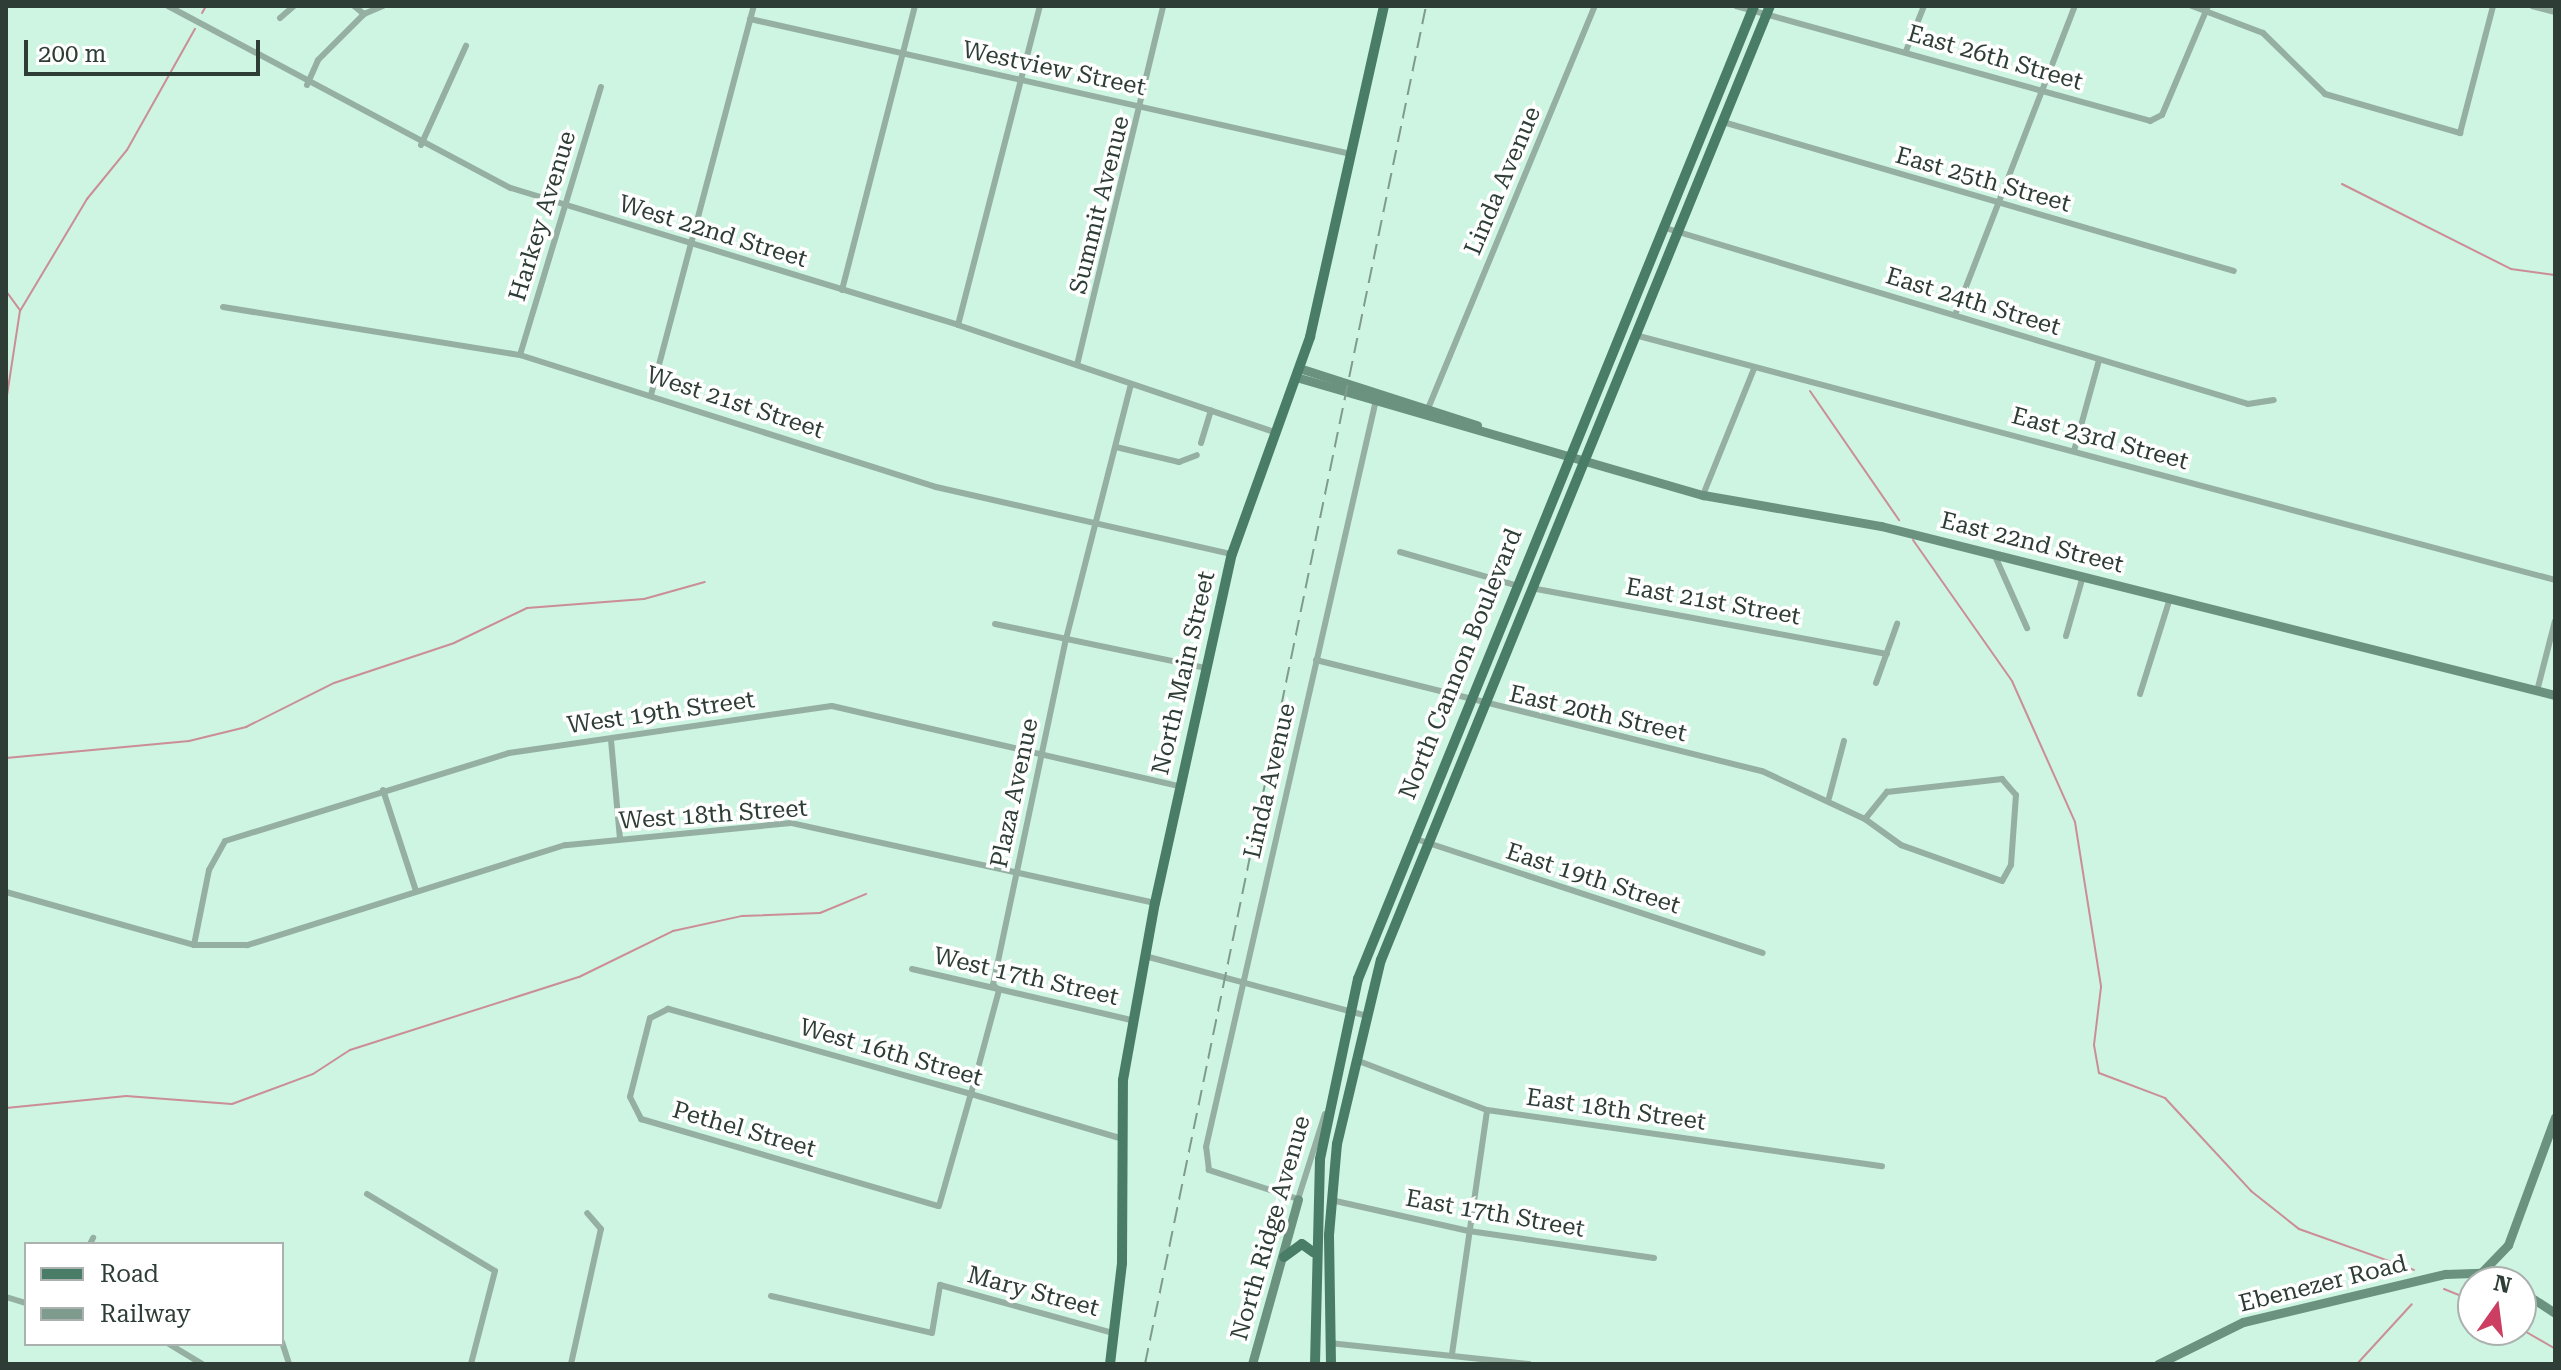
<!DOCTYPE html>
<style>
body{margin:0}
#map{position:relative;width:2561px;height:1370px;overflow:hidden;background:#cdf5e2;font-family:"Roboto Serif",serif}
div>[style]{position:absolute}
.stream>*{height:2px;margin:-1px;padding:0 1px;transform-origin:1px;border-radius:1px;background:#cb8d96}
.street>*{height:6px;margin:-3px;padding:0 3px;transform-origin:3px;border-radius:3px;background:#95afa2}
.secondary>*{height:9px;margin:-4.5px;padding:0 4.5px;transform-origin:4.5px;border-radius:4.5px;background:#6a927f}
.primary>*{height:10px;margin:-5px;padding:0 5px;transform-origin:5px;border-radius:5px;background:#4a7d67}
.rail>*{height:2px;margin-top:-1px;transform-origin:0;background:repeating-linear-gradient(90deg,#7f9b8d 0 16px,transparent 0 24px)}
span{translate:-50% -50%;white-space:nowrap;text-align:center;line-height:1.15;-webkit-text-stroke:7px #fff;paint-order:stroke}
.street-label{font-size:24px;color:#2e3d36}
.frame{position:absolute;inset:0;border:8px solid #2e3d36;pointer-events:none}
.legend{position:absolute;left:24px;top:1242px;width:260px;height:104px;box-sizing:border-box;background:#fff;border:2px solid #abb1af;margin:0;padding:10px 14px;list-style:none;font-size:24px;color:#2e3d36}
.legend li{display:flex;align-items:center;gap:16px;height:40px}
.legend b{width:40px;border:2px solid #abb1af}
.north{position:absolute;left:2457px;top:1266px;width:80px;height:80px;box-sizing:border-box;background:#fff;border:2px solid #abb1af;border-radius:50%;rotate:14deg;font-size:22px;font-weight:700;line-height:32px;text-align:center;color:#2e3d36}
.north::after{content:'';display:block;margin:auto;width:28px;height:36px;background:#cd3e63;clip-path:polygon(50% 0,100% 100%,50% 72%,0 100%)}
.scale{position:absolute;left:24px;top:40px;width:236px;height:36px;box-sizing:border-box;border:4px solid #2e3d36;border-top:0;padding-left:10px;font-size:24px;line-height:28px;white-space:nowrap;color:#2e3d36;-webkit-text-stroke:6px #fff;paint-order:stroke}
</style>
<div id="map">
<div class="stream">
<i style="left:202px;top:13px;width:8px;rotate:-60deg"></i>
<i style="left:2342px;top:184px;width:189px;rotate:26.7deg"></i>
<i style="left:2511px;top:269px;width:44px;rotate:7.8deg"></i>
<i style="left:6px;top:291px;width:24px;rotate:54deg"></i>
<i style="left:1810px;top:391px;width:157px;rotate:55.4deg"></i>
<i style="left:6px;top:402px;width:92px;rotate:-81.3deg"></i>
<i style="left:20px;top:311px;width:131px;rotate:-59.1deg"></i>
<i style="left:87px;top:199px;width:63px;rotate:-50.8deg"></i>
<i style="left:127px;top:150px;width:139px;rotate:-60.7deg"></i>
<i style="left:1913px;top:540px;width:172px;rotate:54.9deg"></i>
<i style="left:2012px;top:681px;width:154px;rotate:65.9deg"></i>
<i style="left:2075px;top:822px;width:167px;rotate:81deg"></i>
<i style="left:2101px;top:987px;width:58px;rotate:96.9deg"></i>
<i style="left:2094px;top:1045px;width:28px;rotate:80deg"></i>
<i style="left:2099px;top:1073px;width:71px;rotate:20.7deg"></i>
<i style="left:2165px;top:1098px;width:127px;rotate:47.2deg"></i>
<i style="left:2251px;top:1191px;width:61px;rotate:38.4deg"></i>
<i style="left:2299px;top:1229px;width:122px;rotate:19.6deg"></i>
<i style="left:6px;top:758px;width:184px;rotate:-5.3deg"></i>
<i style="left:189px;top:741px;width:59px;rotate:-13.8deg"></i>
<i style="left:246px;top:727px;width:98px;rotate:-26.6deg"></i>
<i style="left:334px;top:683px;width:126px;rotate:-18.4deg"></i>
<i style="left:454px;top:643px;width:81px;rotate:-25.6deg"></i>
<i style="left:527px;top:608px;width:117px;rotate:-4.4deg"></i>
<i style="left:644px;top:599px;width:63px;rotate:-15.6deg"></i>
<i style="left:6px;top:1108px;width:121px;rotate:-5.7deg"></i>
<i style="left:126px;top:1096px;width:106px;rotate:4.3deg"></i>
<i style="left:232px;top:1104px;width:86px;rotate:-20.3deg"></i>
<i style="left:313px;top:1074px;width:44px;rotate:-33deg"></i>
<i style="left:350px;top:1050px;width:240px;rotate:-17.7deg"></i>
<i style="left:579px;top:977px;width:105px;rotate:-26.1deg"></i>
<i style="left:673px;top:931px;width:71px;rotate:-12.3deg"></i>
<i style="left:742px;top:916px;width:78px;rotate:-2.2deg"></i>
<i style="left:820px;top:913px;width:50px;rotate:-22.4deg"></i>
<i style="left:2444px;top:1289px;width:31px;rotate:22deg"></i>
<i style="left:2521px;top:1329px;width:39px;rotate:30deg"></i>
<i style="left:2357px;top:1364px;width:81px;rotate:-47.5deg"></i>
</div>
<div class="street">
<i style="left:168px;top:6px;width:388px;rotate:28deg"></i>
<i style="left:511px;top:188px;width:468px;rotate:17deg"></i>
<i style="left:958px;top:325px;width:334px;rotate:18.7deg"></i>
<i style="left:354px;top:6px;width:13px;rotate:39deg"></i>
<i style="left:1736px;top:6px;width:430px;rotate:15.5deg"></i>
<i style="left:2150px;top:121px;width:13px;rotate:-27deg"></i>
<i style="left:2162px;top:115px;width:118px;rotate:-67.1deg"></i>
<i style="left:2192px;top:6px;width:76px;rotate:20.8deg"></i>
<i style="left:2263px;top:33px;width:87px;rotate:44.5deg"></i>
<i style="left:2325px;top:94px;width:141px;rotate:16.1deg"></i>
<i style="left:2460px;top:133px;width:131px;rotate:-75.4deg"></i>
<i style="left:2532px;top:6px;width:24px;rotate:15deg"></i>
<i style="left:280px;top:18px;width:18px;rotate:-41deg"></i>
<i style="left:750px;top:19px;width:616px;rotate:12.66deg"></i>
<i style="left:1906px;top:51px;width:48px;rotate:-68.2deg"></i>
<i style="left:307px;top:85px;width:27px;rotate:-66deg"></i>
<i style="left:318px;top:60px;width:65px;rotate:-45deg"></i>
<i style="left:364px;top:14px;width:21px;rotate:-23deg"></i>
<i style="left:1723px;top:122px;width:532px;rotate:16.26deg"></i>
<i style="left:421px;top:145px;width:109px;rotate:-65.6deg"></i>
<i style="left:1662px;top:227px;width:612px;rotate:16.81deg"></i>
<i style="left:2248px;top:404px;width:26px;rotate:-9deg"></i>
<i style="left:842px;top:290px;width:293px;rotate:-75.6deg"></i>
<i style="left:223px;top:307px;width:301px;rotate:9.2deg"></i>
<i style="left:520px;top:355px;width:436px;rotate:17.6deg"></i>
<i style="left:936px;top:487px;width:303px;rotate:12.8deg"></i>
<i style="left:1955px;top:315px;width:331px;rotate:-68.8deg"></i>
<i style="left:958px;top:325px;width:329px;rotate:-75.6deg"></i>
<i style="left:1635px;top:335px;width:952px;rotate:14.91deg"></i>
<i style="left:520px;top:355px;width:280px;rotate:-73.2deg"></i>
<i style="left:1077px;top:365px;width:369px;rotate:-76.5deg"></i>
<i style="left:651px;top:395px;width:402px;rotate:-75.2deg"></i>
<i style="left:1427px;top:411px;width:438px;rotate:-67.5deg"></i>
<i style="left:1201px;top:443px;width:34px;rotate:-73deg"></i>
<i style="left:1116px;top:447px;width:65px;rotate:13.4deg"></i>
<i style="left:1179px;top:462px;width:19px;rotate:-21deg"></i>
<i style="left:2074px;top:451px;width:94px;rotate:-74.6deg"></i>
<i style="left:1703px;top:495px;width:136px;rotate:-68deg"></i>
<i style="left:1400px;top:552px;width:120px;rotate:16deg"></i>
<i style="left:1995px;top:556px;width:79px;rotate:66deg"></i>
<i style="left:1531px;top:588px;width:362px;rotate:10.5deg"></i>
<i style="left:995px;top:624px;width:216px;rotate:11.8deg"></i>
<i style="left:2066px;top:636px;width:62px;rotate:-74.2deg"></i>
<i style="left:1316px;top:660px;width:460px;rotate:14deg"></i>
<i style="left:1762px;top:771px;width:114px;rotate:25deg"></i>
<i style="left:1876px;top:683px;width:63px;rotate:-70.4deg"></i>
<i style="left:2537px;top:691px;width:72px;rotate:-75.6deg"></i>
<i style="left:2140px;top:694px;width:101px;rotate:-72.6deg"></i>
<i style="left:611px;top:740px;width:98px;rotate:84.8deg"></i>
<i style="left:2002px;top:779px;width:21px;rotate:49deg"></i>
<i style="left:2016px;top:795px;width:70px;rotate:94.1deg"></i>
<i style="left:2011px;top:865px;width:18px;rotate:119deg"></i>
<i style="left:2002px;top:881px;width:107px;rotate:-160.4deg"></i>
<i style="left:1901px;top:845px;width:44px;rotate:-144.2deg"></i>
<i style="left:1865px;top:819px;width:35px;rotate:-51deg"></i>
<i style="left:1887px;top:792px;width:116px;rotate:-6.4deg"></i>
<i style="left:383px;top:790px;width:106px;rotate:71.9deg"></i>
<i style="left:1829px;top:798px;width:59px;rotate:-75.3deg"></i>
<i style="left:1413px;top:838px;width:368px;rotate:18.2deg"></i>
<i style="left:6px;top:892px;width:195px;rotate:15.7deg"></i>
<i style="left:1155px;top:903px;width:373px;rotate:-167.6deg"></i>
<i style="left:791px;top:823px;width:227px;rotate:174.4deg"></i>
<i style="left:565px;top:845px;width:333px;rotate:162.5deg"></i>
<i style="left:247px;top:945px;width:53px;rotate:180deg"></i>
<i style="left:194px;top:945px;width:76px;rotate:-78.7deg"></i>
<i style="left:209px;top:870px;width:33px;rotate:-61deg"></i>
<i style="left:225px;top:841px;width:297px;rotate:-17.2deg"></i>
<i style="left:509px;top:753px;width:326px;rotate:-8.3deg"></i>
<i style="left:832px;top:706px;width:356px;rotate:13deg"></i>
<i style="left:1145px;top:956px;width:227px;rotate:15.1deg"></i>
<i style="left:912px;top:969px;width:226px;rotate:13.1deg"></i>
<i style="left:1356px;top:1060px;width:140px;rotate:20.9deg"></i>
<i style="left:1487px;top:1110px;width:399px;rotate:8.1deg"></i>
<i style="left:1325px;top:1114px;width:89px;rotate:107.6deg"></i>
<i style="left:1298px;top:1199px;width:94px;rotate:-162deg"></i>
<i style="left:1209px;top:1170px;width:23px;rotate:-97deg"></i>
<i style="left:1206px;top:1147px;width:766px;rotate:-77.18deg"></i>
<i style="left:1123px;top:1139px;width:159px;rotate:-163.5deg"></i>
<i style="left:971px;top:1094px;width:315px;rotate:-164.3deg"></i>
<i style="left:668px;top:1009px;width:20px;rotate:153deg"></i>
<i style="left:650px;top:1018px;width:81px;rotate:104.2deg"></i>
<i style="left:630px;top:1097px;width:25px;rotate:63deg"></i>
<i style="left:641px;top:1119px;width:310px;rotate:16.3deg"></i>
<i style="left:939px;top:1206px;width:116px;rotate:-74.1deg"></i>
<i style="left:971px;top:1094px;width:108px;rotate:-74.9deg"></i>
<i style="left:999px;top:990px;width:8px;rotate:-140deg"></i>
<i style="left:993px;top:985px;width:354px;rotate:-78.1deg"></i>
<i style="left:1066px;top:639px;width:263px;rotate:-75.7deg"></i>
<i style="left:367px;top:1194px;width:149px;rotate:31deg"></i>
<i style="left:495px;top:1271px;width:96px;rotate:104.5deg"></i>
<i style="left:1331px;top:1200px;width:141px;rotate:12.7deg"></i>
<i style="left:1469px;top:1231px;width:187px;rotate:8.3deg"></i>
<i style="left:90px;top:1244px;width:7px;rotate:-63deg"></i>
<i style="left:771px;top:1296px;width:165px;rotate:12.9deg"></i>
<i style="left:932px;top:1333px;width:49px;rotate:-80.5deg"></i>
<i style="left:940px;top:1285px;width:180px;rotate:15.5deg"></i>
<i style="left:6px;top:1297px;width:21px;rotate:17deg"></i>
<i style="left:282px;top:1342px;width:23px;rotate:72deg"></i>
<i style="left:1329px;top:1343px;width:201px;rotate:6deg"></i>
<i style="left:169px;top:1344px;width:39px;rotate:31deg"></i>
<i style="left:1452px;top:1354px;width:246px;rotate:-81.8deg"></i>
<i style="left:571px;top:1364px;width:138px;rotate:-77.5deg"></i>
<i style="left:601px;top:1229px;width:21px;rotate:-131deg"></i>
</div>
<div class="secondary">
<i style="left:1299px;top:368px;width:187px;rotate:17.8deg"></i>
<i style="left:1296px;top:377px;width:424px;rotate:16.2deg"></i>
<i style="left:1703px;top:495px;width:181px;rotate:9.9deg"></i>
<i style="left:1881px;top:526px;width:695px;rotate:14.08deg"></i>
<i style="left:2481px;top:1273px;width:39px;rotate:-46deg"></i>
<i style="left:2508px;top:1245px;width:136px;rotate:-69.8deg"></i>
<i style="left:2521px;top:1291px;width:40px;rotate:32.9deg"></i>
<i style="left:1252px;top:1364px;width:171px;rotate:-74.4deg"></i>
<i style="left:2158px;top:1364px;width:95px;rotate:-26.3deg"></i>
<i style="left:2243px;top:1322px;width:208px;rotate:-13.4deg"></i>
<i style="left:2445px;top:1274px;width:36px;rotate:-2deg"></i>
<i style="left:2481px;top:1273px;width:25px;rotate:21deg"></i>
</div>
<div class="primary">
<i style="left:1284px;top:1257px;width:22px;rotate:-36deg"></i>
<i style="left:1302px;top:1244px;width:14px;rotate:36deg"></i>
<i style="left:1110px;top:1364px;width:102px;rotate:-83.2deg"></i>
<i style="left:1122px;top:1263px;width:183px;rotate:-89.7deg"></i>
<i style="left:1123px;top:1080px;width:180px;rotate:-79.8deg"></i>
<i style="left:1155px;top:903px;width:357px;rotate:-77.6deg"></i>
<i style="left:1232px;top:554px;width:231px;rotate:-70.2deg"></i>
<i style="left:1310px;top:337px;width:339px;rotate:-77.4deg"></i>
<i style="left:1315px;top:1364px;width:205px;rotate:-88.6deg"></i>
<i style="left:1320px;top:1159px;width:184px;rotate:-78.1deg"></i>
<i style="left:1358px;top:979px;width:1050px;rotate:-67.85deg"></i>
<i style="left:1331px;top:1364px;width:129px;rotate:-90.9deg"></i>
<i style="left:1329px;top:1235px;width:91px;rotate:-85deg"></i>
<i style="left:1337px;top:1144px;width:189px;rotate:-76.6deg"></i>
<i style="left:1381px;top:960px;width:1030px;rotate:-67.82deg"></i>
</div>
<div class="rail">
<i style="left:1145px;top:1364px;width:1387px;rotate:-78.31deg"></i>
</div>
<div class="street-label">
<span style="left:1995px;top:58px;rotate:16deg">East 26th Street</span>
<span style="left:1054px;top:69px;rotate:12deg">Westview Street</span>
<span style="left:1983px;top:180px;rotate:16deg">East 25th Street</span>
<span style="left:1503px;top:181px;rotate:-67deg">Linda Avenue</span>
<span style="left:1100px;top:205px;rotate:-76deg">Summit Avenue</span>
<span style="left:543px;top:216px;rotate:-73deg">Harkey Avenue</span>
<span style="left:713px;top:232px;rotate:17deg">West 22nd Street</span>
<span style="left:1973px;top:302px;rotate:17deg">East 24th Street</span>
<span style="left:735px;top:403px;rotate:18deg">West 21st Street</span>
<span style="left:2100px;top:439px;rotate:15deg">East 23rd Street</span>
<span style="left:2032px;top:543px;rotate:14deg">East 22nd Street</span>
<span style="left:1713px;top:602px;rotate:10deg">East 21st Street</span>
<span style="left:1461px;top:664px;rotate:-68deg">North Cannon Boulevard</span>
<span style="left:1184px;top:673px;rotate:-77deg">North Main Street</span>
<span style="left:661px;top:713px;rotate:-8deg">West 19th Street</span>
<span style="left:1598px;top:714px;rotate:13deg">East 20th Street</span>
<span style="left:1270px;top:781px;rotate:-77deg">Linda Avenue</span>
<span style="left:1015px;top:793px;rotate:-78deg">Plaza Avenue</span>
<span style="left:713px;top:815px;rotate:-4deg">West 18th Street</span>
<span style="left:1593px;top:879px;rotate:18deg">East 19th Street</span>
<span style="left:1026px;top:977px;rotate:13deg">West 17th Street</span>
<span style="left:891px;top:1053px;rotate:16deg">West 16th Street</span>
<span style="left:1616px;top:1110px;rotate:8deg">East 18th Street</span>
<span style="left:744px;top:1130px;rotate:16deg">Pethel Street</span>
<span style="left:1495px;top:1214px;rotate:10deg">East 17th Street</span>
<span style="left:1271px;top:1228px;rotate:-74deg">North Ridge Avenue</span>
<span style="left:2323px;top:1284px;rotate:-14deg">Ebenezer Road</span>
<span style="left:1033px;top:1292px;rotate:15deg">Mary Street</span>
</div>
<div class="frame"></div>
<ul class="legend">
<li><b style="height:10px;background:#4a7d67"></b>Road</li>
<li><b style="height:10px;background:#7f9b8d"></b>Railway</li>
</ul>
<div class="north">N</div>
<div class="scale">200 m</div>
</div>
